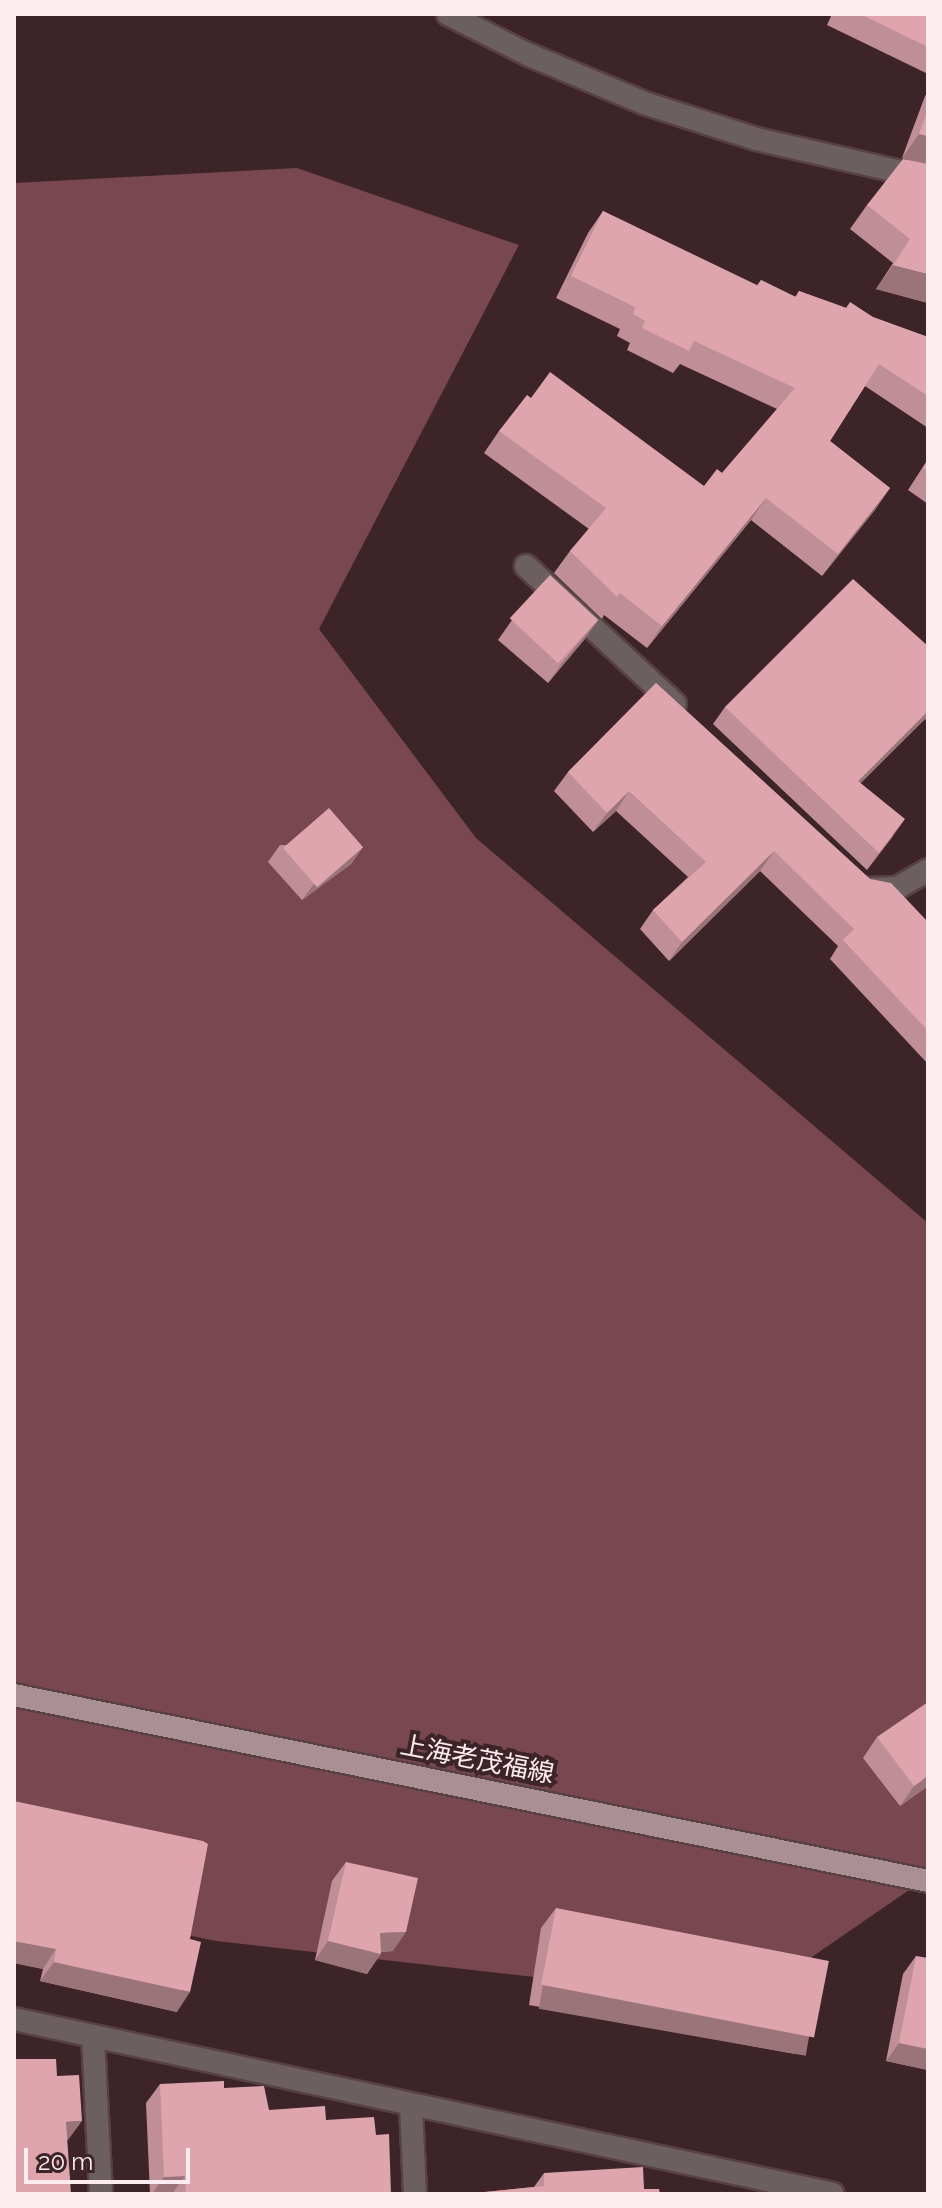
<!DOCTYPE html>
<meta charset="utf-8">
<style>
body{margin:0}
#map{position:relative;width:942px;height:2208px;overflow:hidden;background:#3d2428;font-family:Raleway,"Noto Sans JP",sans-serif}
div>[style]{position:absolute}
.forest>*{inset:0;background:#78474f}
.roads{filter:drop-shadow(2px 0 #584044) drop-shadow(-2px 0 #584044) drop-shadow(0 2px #584044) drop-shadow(0 -2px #584044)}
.minor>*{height:22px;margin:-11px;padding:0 11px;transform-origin:11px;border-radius:11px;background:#6c5f60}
.primary>*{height:22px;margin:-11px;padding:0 11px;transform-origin:11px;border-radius:11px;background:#aa9094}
.wall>*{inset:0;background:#bf8e96}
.shaded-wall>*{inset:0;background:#9b747a;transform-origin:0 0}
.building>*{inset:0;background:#dea5ae;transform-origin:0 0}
span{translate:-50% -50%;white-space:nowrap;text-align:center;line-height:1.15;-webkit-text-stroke:8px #3d2428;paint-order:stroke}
.street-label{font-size:26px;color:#fdecef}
.frame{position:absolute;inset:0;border:16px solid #fdecef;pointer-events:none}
.scale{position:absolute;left:24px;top:2148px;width:166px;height:36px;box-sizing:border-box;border:4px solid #fdecef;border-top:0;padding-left:10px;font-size:24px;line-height:28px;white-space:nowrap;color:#fdecef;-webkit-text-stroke:6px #3d2428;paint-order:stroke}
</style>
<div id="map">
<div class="forest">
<i style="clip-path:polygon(297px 168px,519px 245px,319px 629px,476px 838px,928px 1223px,928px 1877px,748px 2001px,216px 1941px,14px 1899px,14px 183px)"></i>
</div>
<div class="roads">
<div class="minor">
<i style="left:448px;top:14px;width:89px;rotate:26.9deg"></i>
<i style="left:527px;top:54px;width:127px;rotate:22.7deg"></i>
<i style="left:644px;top:103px;width:118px;rotate:17.8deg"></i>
<i style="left:756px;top:139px;width:176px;rotate:12.8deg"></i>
<i style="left:526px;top:566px;width:203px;rotate:42.8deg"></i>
<i style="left:866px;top:889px;width:31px;rotate:-2deg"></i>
<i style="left:897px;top:888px;width:36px;rotate:-30deg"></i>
<i style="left:14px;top:2019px;width:837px;rotate:12.06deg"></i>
<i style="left:93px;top:2037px;width:157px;rotate:87.1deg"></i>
<i style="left:411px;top:2106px;width:88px;rotate:87.4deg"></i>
</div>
<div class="primary">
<i style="left:14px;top:1695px;width:933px;rotate:11.5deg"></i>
</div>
</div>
<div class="wall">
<i style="clip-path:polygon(832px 14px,928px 14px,928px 74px,827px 25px)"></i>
<i style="clip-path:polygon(928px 92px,928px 303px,876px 289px,893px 263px,850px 229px,867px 205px,919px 163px,902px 158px,925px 96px)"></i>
<i style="clip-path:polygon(603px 211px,757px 285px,761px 280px,795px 297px,799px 291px,928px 337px,928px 428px,865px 386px,830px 441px,890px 488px,874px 511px,822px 576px,751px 520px,647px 648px,604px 615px,602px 619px,554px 573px,570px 551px,589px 529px,484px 453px,499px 431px,531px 398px,704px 486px,722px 473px,777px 409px,680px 364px,673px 373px,627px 350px,630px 343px,617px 336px,620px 329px,556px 298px,588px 233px)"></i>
<i style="clip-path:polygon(928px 459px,928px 504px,908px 490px)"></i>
<i style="clip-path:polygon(512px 620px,598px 620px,584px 640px,548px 683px,498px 640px)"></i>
<i style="clip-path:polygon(928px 646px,928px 721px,925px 719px,860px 783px,893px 836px,867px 870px,713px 724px,725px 707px)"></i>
<i style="clip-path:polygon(656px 683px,870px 879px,928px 922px,928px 1064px,830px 959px,838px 946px,760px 871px,669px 961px,640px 929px,653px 910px,688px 877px,616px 811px,593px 832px,554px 791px,568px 772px)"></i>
<i style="clip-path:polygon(280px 845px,363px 847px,351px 864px,302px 900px,268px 862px)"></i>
<i style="clip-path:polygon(877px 1737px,928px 1786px,900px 1806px,863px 1758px)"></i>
<i style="clip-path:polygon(14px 1801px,190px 1939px,177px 2012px,40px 1981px,43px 1969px,14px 1963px)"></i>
<i style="clip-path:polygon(346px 1862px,393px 1951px,381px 1952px,367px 1974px,315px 1960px,332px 1881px)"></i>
<i style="clip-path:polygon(556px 1908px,795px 2054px,529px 2005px,541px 1928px)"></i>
<i style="clip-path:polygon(916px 1956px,928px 2070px,886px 2061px,903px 1974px)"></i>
<i style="clip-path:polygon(160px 2084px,224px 2088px,269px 2110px,326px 2120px,376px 2135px,391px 2194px,150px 2194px,146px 2103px)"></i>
<i style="clip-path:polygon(544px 2173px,644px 2189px,660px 2194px,474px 2194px,475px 2193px,534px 2187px)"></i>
</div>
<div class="shaded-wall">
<i style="clip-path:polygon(919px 134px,928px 136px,928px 165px,902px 158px)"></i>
<i style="clip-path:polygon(893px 265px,928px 274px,928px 303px,876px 289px)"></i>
<i style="clip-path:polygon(890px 488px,874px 511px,822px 576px,838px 554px)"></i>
<i style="clip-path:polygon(766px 498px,751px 520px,647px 648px,662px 626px)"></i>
<i style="clip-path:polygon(598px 620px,584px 640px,548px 683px,562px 663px)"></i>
<i style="clip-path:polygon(928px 711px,928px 715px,925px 719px,846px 798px,858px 781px)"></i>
<i style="clip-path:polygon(629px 791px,616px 811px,593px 832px,607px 813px)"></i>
<i style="clip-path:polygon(905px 819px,893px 836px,867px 870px,879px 853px)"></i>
<i style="clip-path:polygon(363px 847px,351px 864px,302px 900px,314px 884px)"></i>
<i style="clip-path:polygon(774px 851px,760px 871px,669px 961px,682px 942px)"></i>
<i style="clip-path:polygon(928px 1776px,928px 1786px,900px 1806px,914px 1786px)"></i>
<i style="clip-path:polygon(406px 1932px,393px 1951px,372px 1952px,381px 1954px,367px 1974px,315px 1960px,328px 1941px,380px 1933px)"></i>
<i style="clip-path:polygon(14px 1941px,56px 1949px,43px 1969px,14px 1963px)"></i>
<i style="clip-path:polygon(54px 1962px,190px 1992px,177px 2012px,40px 1981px)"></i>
<i style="left:543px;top:1985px;width:271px;height:24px;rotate:10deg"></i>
<i style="clip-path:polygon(899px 2043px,928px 2049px,928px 2070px,886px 2061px)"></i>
<i style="clip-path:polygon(82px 2121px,68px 2140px,52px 2141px,66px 2122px)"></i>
<i style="clip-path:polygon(185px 2176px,172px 2194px,152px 2194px,164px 2177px)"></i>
</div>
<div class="building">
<i style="clip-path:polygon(860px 14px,928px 14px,928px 47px)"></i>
<i style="clip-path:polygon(928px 110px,928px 136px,919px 134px)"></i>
<i style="clip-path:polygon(903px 159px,928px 164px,928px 274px,893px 265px,910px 239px,867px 205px)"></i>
<i style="clip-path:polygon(603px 211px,758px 286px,761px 280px,796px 297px,799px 291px,846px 308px,850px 302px,873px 317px,928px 337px,928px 396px,879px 364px,830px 441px,890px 488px,838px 554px,766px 498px,662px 626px,620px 593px,617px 597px,570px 551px,606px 508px,499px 431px,527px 395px,531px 398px,550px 372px,704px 486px,717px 469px,722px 473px,795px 388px,694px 341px,689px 351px,642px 328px,645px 321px,633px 314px,635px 307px,571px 276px)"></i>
<i style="clip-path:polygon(928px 460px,928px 471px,923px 468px)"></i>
<i style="left:550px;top:575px;width:66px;height:59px;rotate:43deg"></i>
<i style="clip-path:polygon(853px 579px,928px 646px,928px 711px,858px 781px,905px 819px,879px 853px,725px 707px)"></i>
<i style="clip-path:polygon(656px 683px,870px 879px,891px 883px,928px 922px,928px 1031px,843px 940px,854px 929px,774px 851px,682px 942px,653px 910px,706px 862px,629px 791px,607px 813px,568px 772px)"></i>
<i style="left:329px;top:808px;width:52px;height:61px;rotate:49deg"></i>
<i style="clip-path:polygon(928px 1702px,928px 1776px,914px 1786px,877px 1737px)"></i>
<i style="clip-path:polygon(14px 1801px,203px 1841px,208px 1844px,190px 1939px,201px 1942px,190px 1992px,54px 1962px,56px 1949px,14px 1941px)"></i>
<i style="clip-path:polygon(346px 1862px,418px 1878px,406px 1932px,380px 1933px,381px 1954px,328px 1941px)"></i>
<i style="left:556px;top:1908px;width:278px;height:78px;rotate:11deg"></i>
<i style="clip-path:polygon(916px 1956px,928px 1958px,928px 2049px,899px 2043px)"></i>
<i style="clip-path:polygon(14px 2059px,56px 2059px,57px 2076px,79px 2075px,82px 2121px,66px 2122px,71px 2194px,14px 2194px)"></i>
<i style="clip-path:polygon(224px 2081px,224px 2088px,264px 2086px,269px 2110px,325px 2106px,326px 2120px,374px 2117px,376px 2135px,389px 2134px,391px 2194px,186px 2194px,185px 2176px,164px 2177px,160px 2084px)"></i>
<i style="clip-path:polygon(643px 2167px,644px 2189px,659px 2189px,660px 2194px,475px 2194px,475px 2193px,544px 2186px,544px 2173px)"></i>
</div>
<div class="street-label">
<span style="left:477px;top:1760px;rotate:11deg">上海老茂福線</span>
</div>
<div class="frame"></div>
<div class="scale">20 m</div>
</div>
